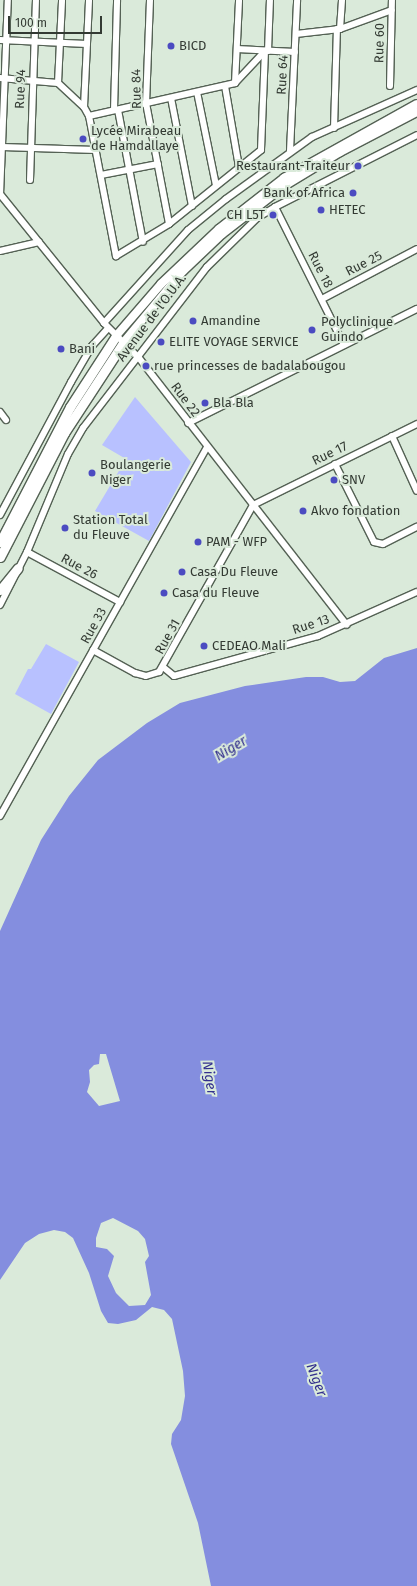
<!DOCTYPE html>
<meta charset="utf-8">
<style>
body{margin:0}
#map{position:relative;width:417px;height:1586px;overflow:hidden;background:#daeada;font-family:"Fira Sans",sans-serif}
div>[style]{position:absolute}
.green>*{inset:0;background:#b8c1ff}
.water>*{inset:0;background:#848edf}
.roads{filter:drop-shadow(1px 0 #546154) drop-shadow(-1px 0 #546154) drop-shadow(0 1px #546154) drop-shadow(0 -1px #546154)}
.minor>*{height:6px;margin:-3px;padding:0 3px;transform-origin:3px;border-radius:3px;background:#fff}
.major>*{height:8px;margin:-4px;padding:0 4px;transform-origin:4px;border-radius:4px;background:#fff}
.highway>*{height:9px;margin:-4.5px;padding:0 4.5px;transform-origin:4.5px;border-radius:4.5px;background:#fff}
.dots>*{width:11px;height:11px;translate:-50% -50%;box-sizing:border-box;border:2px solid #daeada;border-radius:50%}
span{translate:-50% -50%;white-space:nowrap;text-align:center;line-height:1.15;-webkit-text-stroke:4px #daeada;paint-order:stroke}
.street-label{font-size:13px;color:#333a33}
.poi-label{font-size:13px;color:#333a33}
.left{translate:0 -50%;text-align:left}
.right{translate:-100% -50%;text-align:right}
.water-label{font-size:14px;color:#322f8d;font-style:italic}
.scale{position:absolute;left:8px;top:16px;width:94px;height:18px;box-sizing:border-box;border:2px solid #333a33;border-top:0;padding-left:5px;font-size:12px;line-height:14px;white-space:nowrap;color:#333a33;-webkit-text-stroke:3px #daeada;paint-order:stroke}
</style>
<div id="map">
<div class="green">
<i style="clip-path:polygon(135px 397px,191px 462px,149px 541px,95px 511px,126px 459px,102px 445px)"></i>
<i style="clip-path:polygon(46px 644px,79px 662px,51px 714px,15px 694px,28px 669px,31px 669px)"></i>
</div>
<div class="water">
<i style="clip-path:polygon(evenodd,417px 648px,417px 1586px,211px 1586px,198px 1523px,171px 1444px,172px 1434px,181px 1420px,185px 1396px,183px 1371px,172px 1319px,164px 1310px,152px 1307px,136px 1320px,118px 1324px,108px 1323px,101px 1311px,89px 1273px,73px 1238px,65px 1232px,54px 1230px,39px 1234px,25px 1243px,0 1280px,0 931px,41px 840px,69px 796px,98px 760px,147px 723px,180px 703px,245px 686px,306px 677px,323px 677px,340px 682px,355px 681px,384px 658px,417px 648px,100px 1054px,106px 1054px,120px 1101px,99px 1106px,87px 1092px,90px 1082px,89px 1070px,94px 1065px,99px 1064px,100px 1054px,417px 648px,113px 1218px,138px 1231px,145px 1239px,149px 1256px,145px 1262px,151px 1295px,145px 1305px,129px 1306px,116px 1293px,108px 1276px,114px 1256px,107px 1249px,96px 1247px,96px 1238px,101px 1223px,113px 1218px)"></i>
</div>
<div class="roads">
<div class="minor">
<i style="left:150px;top:0;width:103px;rotate:92.2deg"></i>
<i style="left:146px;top:103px;width:123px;rotate:79.2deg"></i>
<i style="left:340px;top:29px;width:29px;rotate:-86deg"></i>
<i style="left:296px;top:34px;width:44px;rotate:-6.5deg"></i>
<i style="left:340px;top:29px;width:55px;rotate:-20.1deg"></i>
<i style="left:0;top:40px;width:87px;rotate:2.6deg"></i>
<i style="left:237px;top:49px;width:58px;rotate:3deg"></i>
<i style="left:268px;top:51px;width:51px;rotate:-87.8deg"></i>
<i style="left:0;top:78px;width:58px;rotate:4.9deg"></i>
<i style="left:58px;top:83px;width:35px;rotate:43deg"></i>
<i style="left:84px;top:107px;width:10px;rotate:61deg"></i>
<i style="left:89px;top:116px;width:143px;rotate:79.1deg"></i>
<i style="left:116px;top:256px;width:62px;rotate:-31.1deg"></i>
<i style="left:169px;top:224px;width:118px;rotate:-38.8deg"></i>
<i style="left:261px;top:150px;width:99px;rotate:-87.7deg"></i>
<i style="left:58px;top:83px;width:83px;rotate:-87.2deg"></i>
<i style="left:235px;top:83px;width:83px;rotate:-87.2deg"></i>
<i style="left:225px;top:86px;width:82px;rotate:80.2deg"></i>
<i style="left:390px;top:86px;width:86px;rotate:-88.7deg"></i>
<i style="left:197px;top:92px;width:95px;rotate:78.5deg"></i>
<i style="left:171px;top:98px;width:110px;rotate:79deg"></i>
<i style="left:84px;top:107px;width:107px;rotate:-87.3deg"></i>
<i style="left:114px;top:110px;width:110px;rotate:-88.4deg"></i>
<i style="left:118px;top:110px;width:134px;rotate:79.3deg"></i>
<i style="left:89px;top:116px;width:150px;rotate:-12.7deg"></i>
<i style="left:235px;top:83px;width:44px;rotate:-46.8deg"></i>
<i style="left:334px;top:128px;width:99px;rotate:-88.3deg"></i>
<i style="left:2px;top:147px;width:94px;rotate:1.8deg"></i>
<i style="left:290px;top:151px;width:151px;rotate:-87.3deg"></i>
<i style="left:101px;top:175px;width:58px;rotate:-10.9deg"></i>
<i style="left:30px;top:180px;width:180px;rotate:-88.1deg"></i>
<i style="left:0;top:194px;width:166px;rotate:51.1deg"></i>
<i style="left:104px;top:323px;width:49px;rotate:45deg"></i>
<i style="left:139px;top:358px;width:338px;rotate:52.1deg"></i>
<i style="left:0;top:195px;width:195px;rotate:-87.7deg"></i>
<i style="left:275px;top:207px;width:154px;rotate:63.4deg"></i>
<i style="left:0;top:251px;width:40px;rotate:-13deg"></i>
<i style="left:322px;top:299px;width:107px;rotate:-27.8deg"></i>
<i style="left:104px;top:323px;width:125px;rotate:-47.9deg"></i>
<i style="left:188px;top:230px;width:49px;rotate:-39.2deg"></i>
<i style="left:226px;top:199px;width:106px;rotate:-35.8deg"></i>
<i style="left:312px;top:137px;width:115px;rotate:-24.1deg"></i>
<i style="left:0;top:412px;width:10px;rotate:53deg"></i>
<i style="left:188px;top:423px;width:256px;rotate:-26.5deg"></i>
<i style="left:392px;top:436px;width:60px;rotate:65.6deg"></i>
<i style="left:335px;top:464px;width:87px;rotate:63.4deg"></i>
<i style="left:374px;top:542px;width:9px;rotate:13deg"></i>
<i style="left:383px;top:544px;width:38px;rotate:-27deg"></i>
<i style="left:0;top:515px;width:151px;rotate:-61.9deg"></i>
<i style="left:71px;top:382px;width:42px;rotate:-59.7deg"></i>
<i style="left:92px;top:346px;width:24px;rotate:-48deg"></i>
<i style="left:27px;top:552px;width:106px;rotate:28.3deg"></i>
<i style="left:0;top:605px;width:59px;rotate:-63deg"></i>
<i style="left:27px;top:552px;width:106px;rotate:-67.3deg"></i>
<i style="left:68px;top:454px;width:30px;rotate:-60deg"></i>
<i style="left:83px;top:428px;width:203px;rotate:-52.4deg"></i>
<i style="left:207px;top:267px;width:70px;rotate:-44.4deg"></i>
<i style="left:257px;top:218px;width:21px;rotate:-31deg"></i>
<i style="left:275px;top:207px;width:159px;rotate:-26.9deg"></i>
<i style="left:93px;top:650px;width:48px;rotate:28.7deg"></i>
<i style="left:135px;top:673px;width:11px;rotate:15deg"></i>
<i style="left:146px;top:676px;width:14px;rotate:-17deg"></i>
<i style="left:159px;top:672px;width:192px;rotate:-60.6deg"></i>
<i style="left:253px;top:505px;width:183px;rotate:-26.3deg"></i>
<i style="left:163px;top:667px;width:14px;rotate:39deg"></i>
<i style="left:174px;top:676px;width:149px;rotate:-15.5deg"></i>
<i style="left:318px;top:636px;width:108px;rotate:-24deg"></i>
<i style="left:0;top:816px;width:423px;rotate:-60.7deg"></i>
</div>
<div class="major">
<i style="left:116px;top:336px;width:69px;rotate:-49.1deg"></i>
<i style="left:161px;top:284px;width:80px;rotate:-43.5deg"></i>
<i style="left:219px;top:229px;width:83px;rotate:-38.1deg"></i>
<i style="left:284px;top:178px;width:152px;rotate:-29.1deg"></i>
<i style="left:123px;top:343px;width:94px;rotate:-50.2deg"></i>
<i style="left:183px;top:271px;width:54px;rotate:-43.5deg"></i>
<i style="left:222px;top:234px;width:78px;rotate:-37.7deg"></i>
<i style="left:284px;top:186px;width:66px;rotate:-31.3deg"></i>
<i style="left:340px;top:152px;width:87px;rotate:-27.5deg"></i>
</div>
<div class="highway">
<i style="left:0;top:542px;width:152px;rotate:-62.6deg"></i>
<i style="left:70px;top:407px;width:85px;rotate:-57.1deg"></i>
<i style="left:0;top:557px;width:140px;rotate:-62.7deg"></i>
<i style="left:64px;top:433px;width:108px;rotate:-56.8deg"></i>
<i style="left:0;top:590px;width:28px;rotate:-51deg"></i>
</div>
</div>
<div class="dots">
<i style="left:171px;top:46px;background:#4b4bc1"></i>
<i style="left:83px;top:139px;background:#4b4bc1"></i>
<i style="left:358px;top:166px;background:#4b4bc1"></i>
<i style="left:353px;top:193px;background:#4b4bc1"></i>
<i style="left:321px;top:210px;background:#4b4bc1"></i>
<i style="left:273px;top:215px;background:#4b4bc1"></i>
<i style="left:193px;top:321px;background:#4b4bc1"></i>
<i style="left:312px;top:330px;background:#4b4bc1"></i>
<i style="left:161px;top:342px;background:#4b4bc1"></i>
<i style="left:61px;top:349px;background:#4b4bc1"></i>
<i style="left:146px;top:366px;background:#4b4bc1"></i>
<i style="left:205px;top:403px;background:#4b4bc1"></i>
<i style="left:92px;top:473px;background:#4b4bc1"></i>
<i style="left:334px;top:480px;background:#4b4bc1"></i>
<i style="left:303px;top:511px;background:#4b4bc1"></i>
<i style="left:65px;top:528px;background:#4b4bc1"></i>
<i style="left:198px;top:542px;background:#4b4bc1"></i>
<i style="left:182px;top:572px;background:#4b4bc1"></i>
<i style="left:164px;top:593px;background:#4b4bc1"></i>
<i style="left:204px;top:646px;background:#4b4bc1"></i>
</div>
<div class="street-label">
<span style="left:380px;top:43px;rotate:-89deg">Rue 60</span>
<span style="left:283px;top:75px;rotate:-87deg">Rue 64</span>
<span style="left:21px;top:89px;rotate:-88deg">Rue 94</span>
<span style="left:137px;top:89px;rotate:-91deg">Rue 84</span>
<span style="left:364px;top:264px;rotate:-27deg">Rue 25</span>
<span style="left:320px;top:270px;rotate:63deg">Rue 18</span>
<span style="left:152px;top:318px;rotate:-53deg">Avenue de l'O.U.A.</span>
<span style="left:185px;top:400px;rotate:53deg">Rue 22</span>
<span style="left:330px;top:454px;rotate:-26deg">Rue 17</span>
<span style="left:79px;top:567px;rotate:28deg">Rue 26</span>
<span style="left:311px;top:625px;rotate:-18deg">Rue 13</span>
<span style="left:94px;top:626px;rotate:-61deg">Rue 33</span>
<span style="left:168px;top:637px;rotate:-61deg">Rue 31</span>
</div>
<div class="poi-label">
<span class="left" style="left:179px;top:46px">BICD</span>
<span class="left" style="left:91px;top:139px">Lycée Mirabeau<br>de Hamdallaye</span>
<span class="right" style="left:350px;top:166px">Restaurant-Traiteur</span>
<span class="right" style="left:345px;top:193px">Bank of Africa</span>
<span class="left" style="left:329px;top:210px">HETEC</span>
<span class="right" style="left:265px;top:215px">CH L5T</span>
<span class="left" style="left:201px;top:321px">Amandine</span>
<span class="left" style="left:321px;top:330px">Polyclinique<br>Guindo</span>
<span class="left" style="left:169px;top:342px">ELITE VOYAGE SERVICE</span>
<span class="left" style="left:69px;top:349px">Bani</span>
<span class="left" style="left:154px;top:366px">rue princesses de badalabougou</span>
<span class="left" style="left:213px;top:403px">Bla Bla</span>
<span class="left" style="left:100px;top:473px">Boulangerie<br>Niger</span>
<span class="left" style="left:342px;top:480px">SNV</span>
<span class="left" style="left:311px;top:511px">Akvo fondation</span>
<span class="left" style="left:73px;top:528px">Station Total<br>du Fleuve</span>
<span class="left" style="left:206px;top:542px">PAM - WFP</span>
<span class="left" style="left:190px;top:572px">Casa Du Fleuve</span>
<span class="left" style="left:172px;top:593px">Casa du Fleuve</span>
<span class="left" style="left:212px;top:646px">CEDEAO Mali</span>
</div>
<div class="water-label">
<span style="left:231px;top:749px;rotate:-31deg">Niger</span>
<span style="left:209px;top:1078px;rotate:81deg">Niger</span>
<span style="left:316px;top:1380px;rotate:69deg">Niger</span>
</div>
<div class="scale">100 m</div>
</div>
